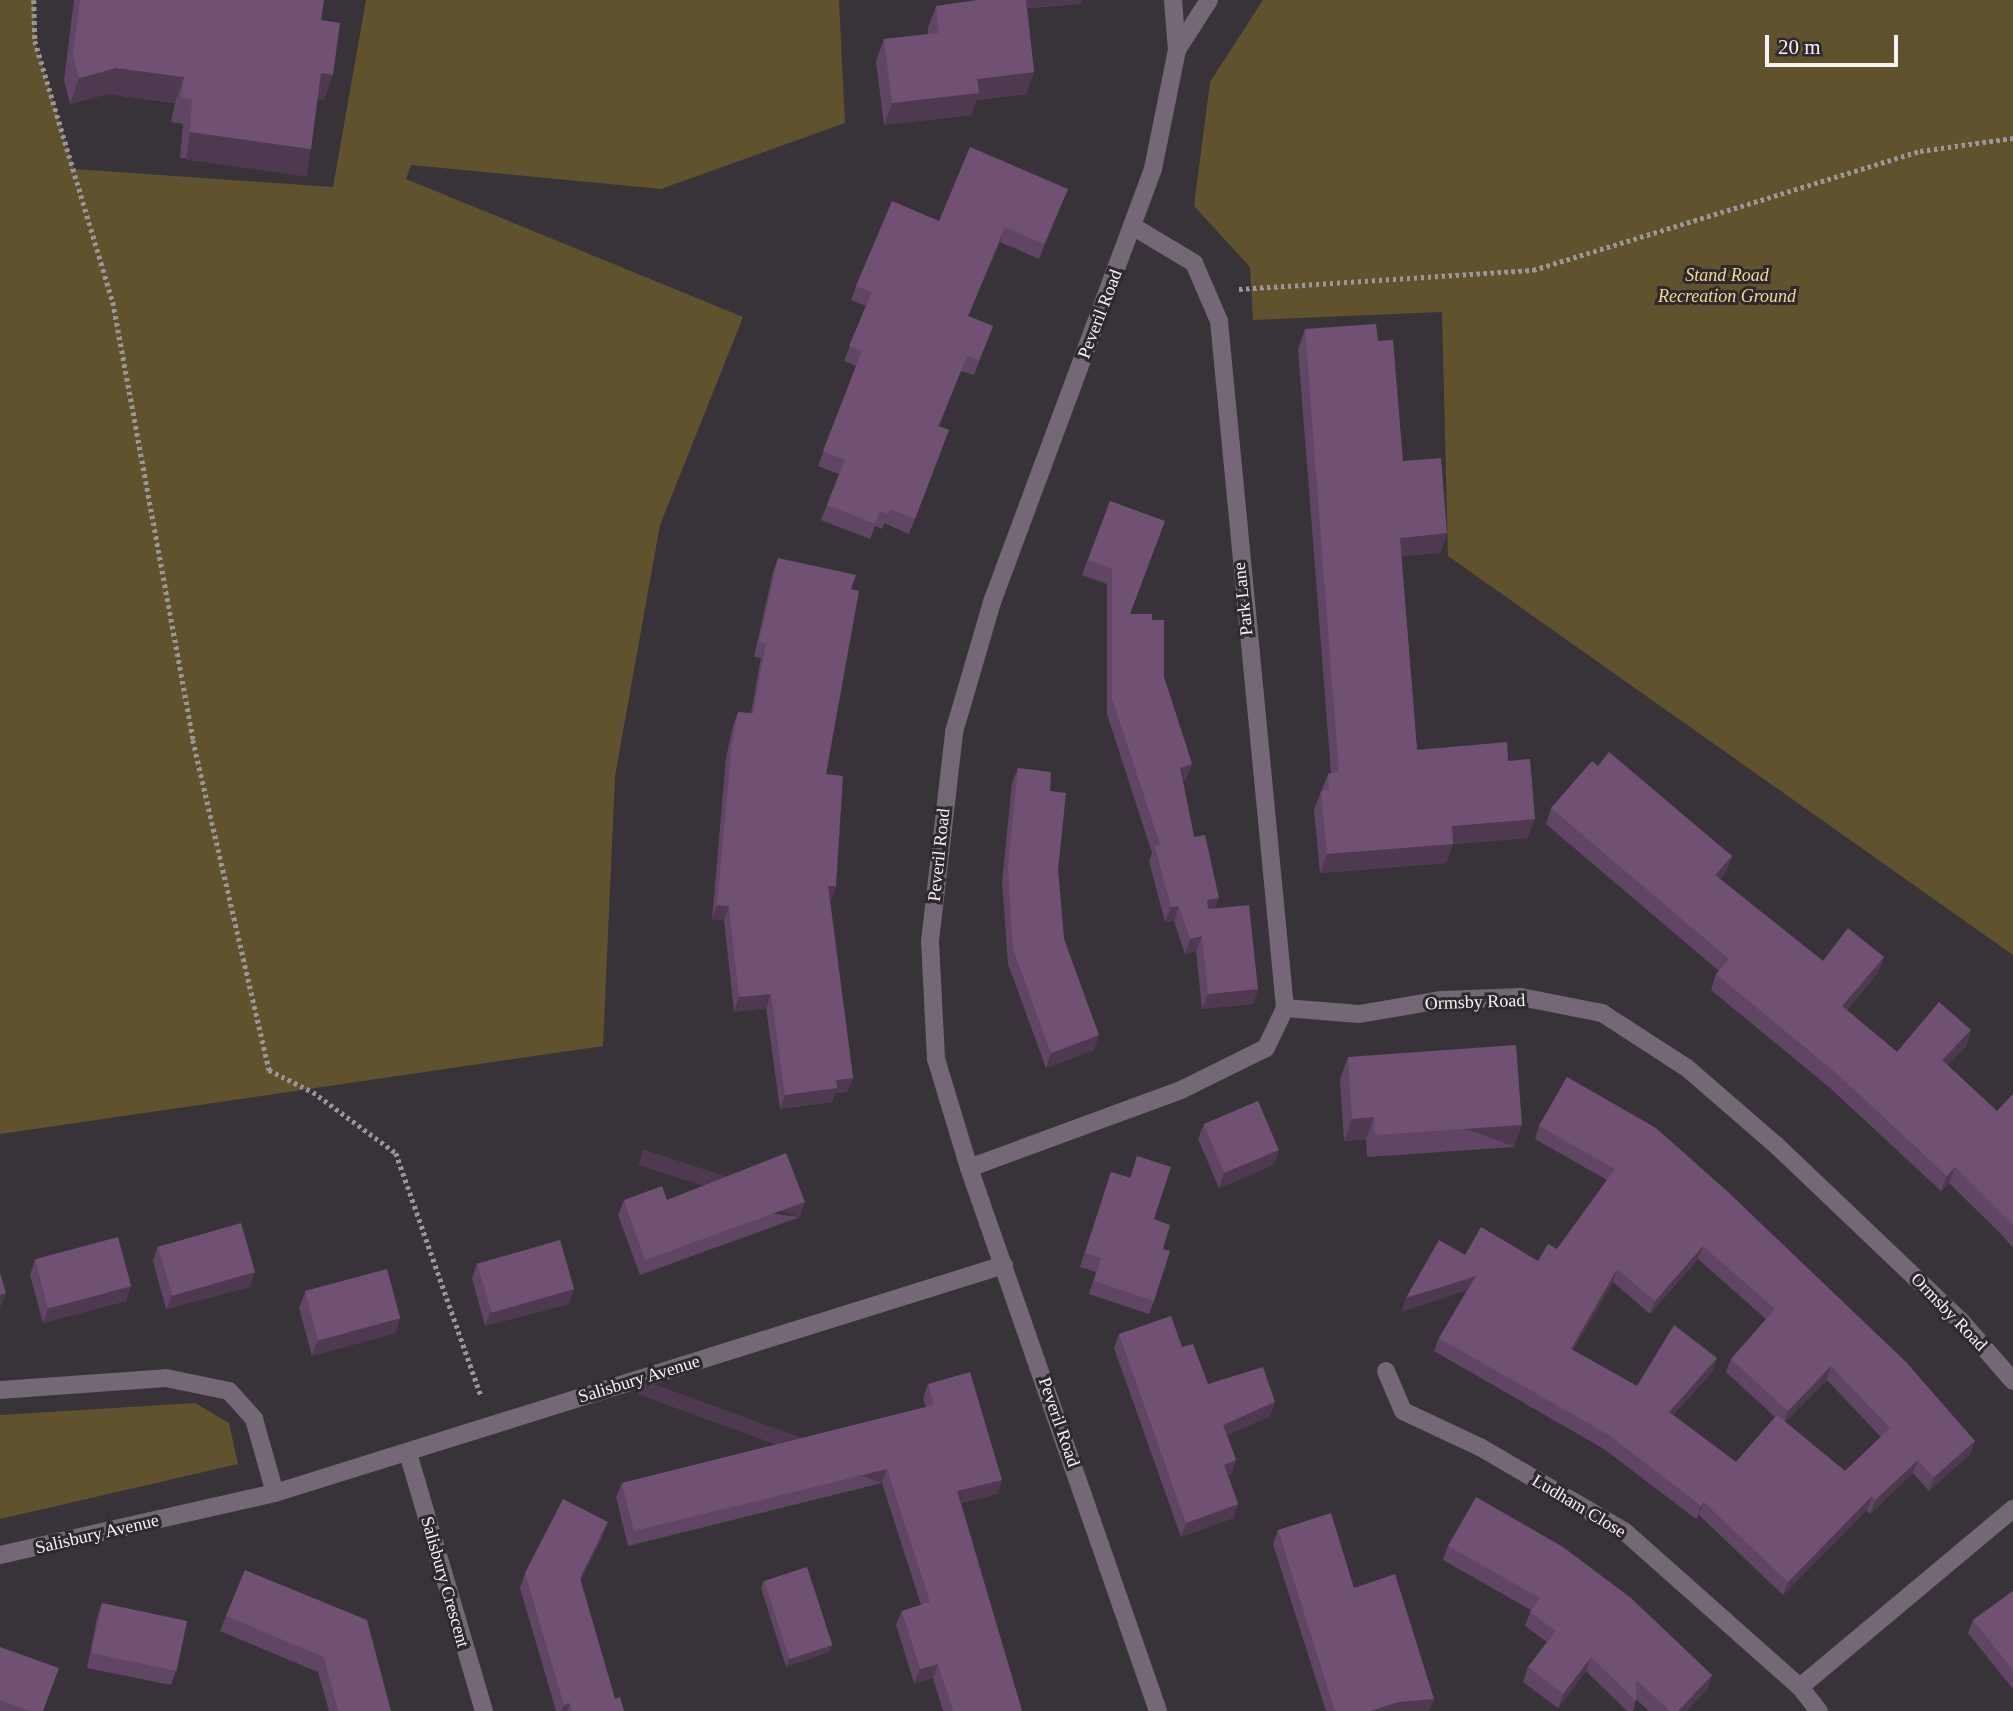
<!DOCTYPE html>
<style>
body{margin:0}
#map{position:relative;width:2013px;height:1711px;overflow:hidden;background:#383339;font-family:"Times New Roman",serif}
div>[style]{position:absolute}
.green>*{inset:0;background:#61522e}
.path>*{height:4.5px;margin-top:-2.25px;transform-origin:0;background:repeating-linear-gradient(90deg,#9a969a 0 3.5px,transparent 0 7px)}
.minor>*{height:18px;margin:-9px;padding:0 9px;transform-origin:9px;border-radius:9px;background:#746776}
.wall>*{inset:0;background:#604664}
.shaded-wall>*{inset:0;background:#4e3951;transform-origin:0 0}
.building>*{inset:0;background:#705174;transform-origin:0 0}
span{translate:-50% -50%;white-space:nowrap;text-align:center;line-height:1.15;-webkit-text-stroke:6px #2e292e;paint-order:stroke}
.park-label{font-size:18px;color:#f5d790;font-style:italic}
.street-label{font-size:18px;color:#f6f2f6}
.scale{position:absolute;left:1765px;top:35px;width:133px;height:32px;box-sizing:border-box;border:4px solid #f6f2f6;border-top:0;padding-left:9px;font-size:21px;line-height:24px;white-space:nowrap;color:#f6f2f6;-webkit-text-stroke:5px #2e292e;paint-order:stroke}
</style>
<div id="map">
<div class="green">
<i style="clip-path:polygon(0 0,34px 0,35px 41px,74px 169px,333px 187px,366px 0,839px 0,845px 123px,661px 189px,411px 165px,406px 179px,743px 317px,660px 525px,615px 776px,603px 1046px,0 1134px)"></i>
<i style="clip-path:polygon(1263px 0,2013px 0,2013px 955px,1448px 556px,1442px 312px,1253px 320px,1250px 267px,1194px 206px,1210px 82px)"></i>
<i style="clip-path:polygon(195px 1403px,229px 1423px,238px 1464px,0 1519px,0 1415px)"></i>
</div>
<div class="path">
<i style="left:34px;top:0;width:41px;rotate:88.6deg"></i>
<i style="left:35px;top:41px;width:272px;rotate:73.4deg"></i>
<i style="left:113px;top:302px;width:445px;rotate:79.6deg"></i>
<i style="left:193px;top:740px;width:339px;rotate:77deg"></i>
<i style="left:269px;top:1070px;width:49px;rotate:26.6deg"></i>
<i style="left:313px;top:1092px;width:103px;rotate:36.3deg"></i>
<i style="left:396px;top:1153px;width:257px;rotate:70.7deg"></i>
<i style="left:1239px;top:289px;width:295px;rotate:-3.7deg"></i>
<i style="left:1533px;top:270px;width:405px;rotate:-17.1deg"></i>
<i style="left:1920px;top:151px;width:94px;rotate:-8deg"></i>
</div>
<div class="minor">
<i style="left:1177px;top:50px;width:59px;rotate:-57.4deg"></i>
<i style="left:1134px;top:227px;width:70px;rotate:31deg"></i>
<i style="left:1194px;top:263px;width:63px;rotate:66.7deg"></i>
<i style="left:1219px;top:321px;width:690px;rotate:84.51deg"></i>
<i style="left:969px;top:1168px;width:226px;rotate:-20.2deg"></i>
<i style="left:1181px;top:1090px;width:95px;rotate:-26.3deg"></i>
<i style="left:1266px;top:1048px;width:44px;rotate:-64.6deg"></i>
<i style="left:1285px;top:1008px;width:74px;rotate:4.6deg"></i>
<i style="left:1359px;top:1014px;width:84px;rotate:-9.6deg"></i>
<i style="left:1442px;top:1000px;width:79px;rotate:-2.2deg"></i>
<i style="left:1521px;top:997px;width:83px;rotate:11.2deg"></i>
<i style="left:1602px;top:1013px;width:101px;rotate:32.9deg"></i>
<i style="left:1687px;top:1068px;width:118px;rotate:40.9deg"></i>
<i style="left:1776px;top:1145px;width:254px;rotate:43.6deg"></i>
<i style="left:1960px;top:1320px;width:81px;rotate:49deg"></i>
<i style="left:1386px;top:1371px;width:43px;rotate:67deg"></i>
<i style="left:1403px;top:1411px;width:85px;rotate:25.1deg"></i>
<i style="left:1480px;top:1447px;width:167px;rotate:30.3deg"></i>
<i style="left:1624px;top:1531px;width:235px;rotate:41.6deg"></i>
<i style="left:1800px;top:1687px;width:31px;rotate:52deg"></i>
<i style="left:0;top:1390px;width:166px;rotate:-4.1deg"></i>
<i style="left:166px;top:1378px;width:64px;rotate:11.7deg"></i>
<i style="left:229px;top:1391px;width:38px;rotate:48deg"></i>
<i style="left:254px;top:1419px;width:77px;rotate:74.2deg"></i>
<i style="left:408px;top:1453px;width:269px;rotate:73.6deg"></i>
<i style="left:0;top:1555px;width:282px;rotate:-12.7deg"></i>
<i style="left:275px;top:1493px;width:764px;rotate:-17.37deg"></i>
<i style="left:1800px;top:1687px;width:278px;rotate:-39.9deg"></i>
<i style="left:1158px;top:1711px;width:575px;rotate:-109.19deg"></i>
<i style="left:969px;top:1168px;width:114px;rotate:-106.8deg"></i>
<i style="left:936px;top:1059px;width:118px;rotate:-92.9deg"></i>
<i style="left:930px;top:941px;width:210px;rotate:-83.4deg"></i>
<i style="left:954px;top:732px;width:135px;rotate:-73.7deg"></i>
<i style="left:992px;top:602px;width:462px;rotate:-69.6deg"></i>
<i style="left:1153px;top:169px;width:121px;rotate:-78.6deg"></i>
<i style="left:1177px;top:50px;width:50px;rotate:-94.6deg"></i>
</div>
<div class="wall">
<i style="clip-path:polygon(74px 0,324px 0,321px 20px,324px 100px,317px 99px,301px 174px,180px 158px,183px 124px,171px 122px,175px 103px,107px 94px,70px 104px,64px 80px)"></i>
<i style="clip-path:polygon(978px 0,1082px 0,1080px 4px,1027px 8px,1034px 72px,1026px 94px,976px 100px,971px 115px,884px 125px,876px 61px,884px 39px,928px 34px,928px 28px,936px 6px)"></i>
<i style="clip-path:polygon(1068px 189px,1039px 259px,1000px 242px,968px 316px,993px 326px,974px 375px,961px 371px,939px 426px,949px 430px,909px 534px,884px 523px,882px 529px,875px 526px,870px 539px,821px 520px,839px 474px,818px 466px,856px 366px,844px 361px,866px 306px,851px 300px,856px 286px,939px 221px)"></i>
<i style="clip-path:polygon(1305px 329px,1378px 341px,1403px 461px,1447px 533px,1440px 553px,1401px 556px,1417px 750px,1508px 761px,1528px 838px,1453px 844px,1446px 863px,1320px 873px,1314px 810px,1328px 774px,1331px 773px,1298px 349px)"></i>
<i style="clip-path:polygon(1110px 501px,1130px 614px,1152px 620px,1164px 677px,1192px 764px,1186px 779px,1183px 780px,1194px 837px,1215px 908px,1258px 989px,1253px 1004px,1202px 1009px,1196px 951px,1185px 954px,1174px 921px,1165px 922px,1149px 861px,1152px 853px,1107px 714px,1107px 584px,1082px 575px)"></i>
<i style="clip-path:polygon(778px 558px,851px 589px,826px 774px,836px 886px,831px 901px,830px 900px,853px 1078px,847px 1092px,835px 1093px,832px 1102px,780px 1109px,766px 1008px,734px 1012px,724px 920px,712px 919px,726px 758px,733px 726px,738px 712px,751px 713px,761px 658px,754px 657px,773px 572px)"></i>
<i style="clip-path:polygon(1598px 766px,1732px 856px,1726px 872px,1720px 879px,1823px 961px,1884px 957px,1878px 973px,1847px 1010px,1897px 1052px,1966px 1046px,1947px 1065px,1997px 1111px,2013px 1094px,2013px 1248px,2002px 1235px,1949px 1183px,1941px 1191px,1829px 1087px,1711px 990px,1716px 974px,1719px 971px,1546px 824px,1551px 808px)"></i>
<i style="clip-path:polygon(1018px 768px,1050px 791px,1058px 870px,1064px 939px,1094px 1050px,1046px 1068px,1008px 964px,1002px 882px,1012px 783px)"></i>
<i style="clip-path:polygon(1348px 1057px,1522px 1125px,1514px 1147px,1367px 1157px,1366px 1139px,1344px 1141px,1340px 1079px)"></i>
<i style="clip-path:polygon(evenodd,1567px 1077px,1975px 1441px,1970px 1454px,1929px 1491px,1913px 1473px,1870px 1514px,1867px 1510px,1783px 1595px,1699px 1515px,1696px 1519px,1604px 1449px,1434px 1351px,1439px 1338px,1467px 1290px,1401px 1312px,1465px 1255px,1538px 1261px,1557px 1249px,1607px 1180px,1535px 1139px,1539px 1126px,1567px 1077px,1698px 1259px,1766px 1319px,1731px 1359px,1726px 1372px,1775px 1417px,1736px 1462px,1673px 1415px,1713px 1371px,1637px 1386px,1573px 1350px,1613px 1282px,1650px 1314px,1698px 1259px,1567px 1077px,1827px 1380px,1881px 1437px,1845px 1471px,1785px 1422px,1827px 1380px)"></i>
<i style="clip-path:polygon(1204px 1124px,1279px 1150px,1273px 1165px,1219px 1188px,1198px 1139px)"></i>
<i style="clip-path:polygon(1137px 1156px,1163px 1249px,1154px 1301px,1149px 1314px,1089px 1294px,1096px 1272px,1080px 1267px,1111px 1172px,1130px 1178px)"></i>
<i style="clip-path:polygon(624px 1200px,667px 1200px,800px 1217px,640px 1275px,618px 1215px)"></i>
<i style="clip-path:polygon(158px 1246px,255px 1272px,249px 1287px,166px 1309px,153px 1261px)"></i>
<i style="clip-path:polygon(35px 1260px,126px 1301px,43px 1323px,30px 1275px)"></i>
<i style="clip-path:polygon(477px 1263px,574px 1289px,568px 1304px,485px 1326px,472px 1278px)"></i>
<i style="clip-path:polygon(305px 1293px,400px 1318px,395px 1333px,312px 1356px,299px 1308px)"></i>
<i style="clip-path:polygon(1119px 1334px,1182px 1347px,1208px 1384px,1270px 1416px,1227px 1435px,1236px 1460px,1231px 1474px,1228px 1475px,1238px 1504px,1233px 1518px,1181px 1537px,1114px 1348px)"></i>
<i style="clip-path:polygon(928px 1384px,1002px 1480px,997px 1494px,961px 1503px,1022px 1711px,943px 1711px,933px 1678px,914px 1683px,896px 1625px,902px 1611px,921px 1605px,882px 1483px,628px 1546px,616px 1497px,622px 1483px,926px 1407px,923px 1398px)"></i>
<i style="clip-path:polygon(1278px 1530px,1354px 1588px,1434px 1699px,1429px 1711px,1326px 1711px,1273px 1544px)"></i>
<i style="clip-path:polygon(602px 1537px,580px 1581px,615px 1699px,624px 1711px,556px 1711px,520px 1588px,525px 1573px)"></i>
<i style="clip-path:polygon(1448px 1546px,1712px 1675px,1707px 1689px,1686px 1711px,1649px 1711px,1636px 1699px,1633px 1711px,1627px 1711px,1586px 1671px,1558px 1708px,1523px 1682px,1528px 1667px,1547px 1642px,1525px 1626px,1531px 1610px,1443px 1560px)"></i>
<i style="clip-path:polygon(245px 1570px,391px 1711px,329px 1711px,318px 1672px,220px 1631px)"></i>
<i style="clip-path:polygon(764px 1580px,832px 1645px,829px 1652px,786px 1667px,761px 1588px)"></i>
<i style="clip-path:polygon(2013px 1591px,2013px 1689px,1968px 1633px,1973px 1620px)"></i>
<i style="clip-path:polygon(102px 1603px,176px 1670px,171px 1685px,87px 1668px,97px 1618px)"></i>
<i style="clip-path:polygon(0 1647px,43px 1711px,0 1711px)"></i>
</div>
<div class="shaded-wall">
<i style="clip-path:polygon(995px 0,1082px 0,1080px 4px,991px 10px)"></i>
<i style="clip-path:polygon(116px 68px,184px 77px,175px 103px,107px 94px,70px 104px,79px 78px)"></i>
<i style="clip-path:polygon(1034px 72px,1026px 94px,976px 100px,971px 115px,884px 125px,892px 103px,977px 79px)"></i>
<i style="clip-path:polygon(321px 73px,333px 75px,324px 100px,311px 99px)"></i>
<i style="left:190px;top:132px;width:122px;height:28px;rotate:8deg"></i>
<i style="clip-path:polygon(1068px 189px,1062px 204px,1039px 259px,1044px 244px)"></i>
<i style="clip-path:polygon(1005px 227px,1000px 242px,962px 331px,968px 316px)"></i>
<i style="clip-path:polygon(1447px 533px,1440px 553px,1393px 557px,1400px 538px)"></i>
<i style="clip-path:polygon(1192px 764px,1186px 779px,1175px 783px,1180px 768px)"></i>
<i style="clip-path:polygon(1535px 819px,1528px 838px,1453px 844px,1446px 863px,1320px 873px,1327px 854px,1452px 826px)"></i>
<i style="clip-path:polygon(1732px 856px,1726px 872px,1710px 891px,1715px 875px)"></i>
<i style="clip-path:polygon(828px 886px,836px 886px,831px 901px,823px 900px)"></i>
<i style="clip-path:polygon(1219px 898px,1213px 913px,1201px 915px,1207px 900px)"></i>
<i style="clip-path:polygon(717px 905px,729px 906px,724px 920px,712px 919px)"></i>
<i style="clip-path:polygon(1179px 906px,1174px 921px,1165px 922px,1171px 907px)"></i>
<i style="clip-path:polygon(1202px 936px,1196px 951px,1185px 954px,1190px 939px)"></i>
<i style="clip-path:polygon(1884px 957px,1878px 973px,1837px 1021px,1842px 1006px)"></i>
<i style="clip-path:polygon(1258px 989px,1253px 1004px,1202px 1009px,1208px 994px)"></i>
<i style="clip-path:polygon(771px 994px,766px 1008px,734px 1012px,739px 997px)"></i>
<i style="clip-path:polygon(1971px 1030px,1966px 1046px,1936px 1076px,1942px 1060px)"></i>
<i style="clip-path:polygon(1099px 1035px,1094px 1050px,1046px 1068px,1051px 1053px)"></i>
<i style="clip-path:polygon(853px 1078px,847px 1092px,835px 1093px,832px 1102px,780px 1109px,785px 1095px,836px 1080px)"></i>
<i style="clip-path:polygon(1374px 1117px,1366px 1139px,1344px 1141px,1352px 1119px)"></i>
<i style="left:1522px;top:1125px;width:23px;height:147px;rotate:110deg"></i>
<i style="clip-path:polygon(1279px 1150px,1273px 1165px,1219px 1188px,1224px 1173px)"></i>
<i style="clip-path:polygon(1955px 1167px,1949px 1183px,1941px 1191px,1947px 1176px)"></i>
<i style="left:805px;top:1202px;width:16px;height:170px;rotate:108deg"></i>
<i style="clip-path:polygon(1703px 1246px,1698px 1259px,1650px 1314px,1655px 1301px)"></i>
<i style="clip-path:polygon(1617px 1269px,1613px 1282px,1566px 1362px,1571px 1349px)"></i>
<i style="clip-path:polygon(255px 1272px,249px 1287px,166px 1309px,172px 1294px)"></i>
<i style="clip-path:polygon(1476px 1276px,1471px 1289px,1401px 1312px,1406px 1298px)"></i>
<i style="clip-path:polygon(131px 1286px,126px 1301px,43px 1323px,48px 1308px)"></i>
<i style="clip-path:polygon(574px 1289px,568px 1304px,485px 1326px,491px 1311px)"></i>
<i style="clip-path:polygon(6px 1293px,0 1308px,0 1295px)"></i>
<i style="clip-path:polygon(400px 1318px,395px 1333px,312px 1356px,317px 1341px)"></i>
<i style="clip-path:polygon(1717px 1358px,1713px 1371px,1664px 1425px,1669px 1412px)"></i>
<i style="clip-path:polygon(1831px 1366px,1827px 1380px,1783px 1424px,1788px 1411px)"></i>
<i style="clip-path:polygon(1275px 1402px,1270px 1416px,1218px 1439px,1223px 1425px)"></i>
<i style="clip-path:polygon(1975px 1441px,1970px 1454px,1929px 1491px,1934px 1477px)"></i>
<i style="clip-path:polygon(1236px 1460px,1231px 1474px,1219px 1479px,1224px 1465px)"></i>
<i style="clip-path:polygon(1918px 1460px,1913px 1473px,1870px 1514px,1875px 1500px)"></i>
<i style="left:887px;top:1469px;width:15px;height:260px;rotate:110deg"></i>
<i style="clip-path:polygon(1002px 1480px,997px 1494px,952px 1505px,957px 1491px)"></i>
<i style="clip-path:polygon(1872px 1496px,1867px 1510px,1783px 1595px,1788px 1582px)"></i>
<i style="clip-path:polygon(1704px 1502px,1699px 1515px,1696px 1519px,1701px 1506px)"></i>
<i style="clip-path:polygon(1238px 1504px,1233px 1518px,1181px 1537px,1186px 1523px)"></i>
<i style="clip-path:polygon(608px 1522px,602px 1537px,574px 1593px,580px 1578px)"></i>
<i style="clip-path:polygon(832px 1645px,829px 1652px,786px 1667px,789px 1659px)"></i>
<i style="clip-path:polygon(1591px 1657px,1586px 1671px,1558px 1708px,1563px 1694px)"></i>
<i style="clip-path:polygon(938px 1664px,933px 1678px,914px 1683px,920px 1669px)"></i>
<i style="clip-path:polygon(1712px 1675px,1707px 1689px,1686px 1711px,1678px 1711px)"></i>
<i style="clip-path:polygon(1434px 1699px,1429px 1711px,1370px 1711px,1398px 1702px)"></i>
<i style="clip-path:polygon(570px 1703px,567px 1711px,561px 1711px,564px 1705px)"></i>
</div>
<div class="building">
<i style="clip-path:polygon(80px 0,324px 0,321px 20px,340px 23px,333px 75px,321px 73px,311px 149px,190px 132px,192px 99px,181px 97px,184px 77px,116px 68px,79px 78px,73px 55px)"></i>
<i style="clip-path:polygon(978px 0,1026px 0,1034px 72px,977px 79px,979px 93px,892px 103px,884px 39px,939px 33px,936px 6px)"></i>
<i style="clip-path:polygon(970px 147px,1068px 189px,1044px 244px,1005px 227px,968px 316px,993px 326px,979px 360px,967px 356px,938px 426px,949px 430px,915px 519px,890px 509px,888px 514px,880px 511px,875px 524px,827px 505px,845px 460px,823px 451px,862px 351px,849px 346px,872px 292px,856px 286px,892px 201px,939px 221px)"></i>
<i style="clip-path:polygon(1376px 324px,1378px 341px,1393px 340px,1403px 461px,1441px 458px,1447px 533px,1400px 538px,1417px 750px,1507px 742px,1508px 761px,1530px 759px,1535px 819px,1452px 826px,1453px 844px,1327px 854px,1321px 791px,1329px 790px,1328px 774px,1339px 772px,1305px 329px)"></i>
<i style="clip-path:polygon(1110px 501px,1165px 521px,1130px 614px,1152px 614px,1152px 620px,1164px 620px,1164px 677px,1192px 764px,1180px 768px,1194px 837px,1205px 835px,1219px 898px,1207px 900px,1208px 909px,1249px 905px,1258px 989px,1208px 994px,1202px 936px,1190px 939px,1179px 906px,1171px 907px,1155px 846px,1160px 844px,1112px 699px,1112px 569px,1088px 560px)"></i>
<i style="clip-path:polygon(778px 558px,856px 575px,851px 589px,859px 591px,826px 774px,843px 776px,836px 886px,828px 886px,853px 1078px,836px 1080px,837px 1088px,785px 1095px,771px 994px,739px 997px,729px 906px,717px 905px,732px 744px,738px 712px,753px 714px,766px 644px,759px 642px)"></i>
<i style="clip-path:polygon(1609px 752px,1732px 856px,1715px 875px,1823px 961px,1848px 928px,1884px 957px,1842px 1006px,1897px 1052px,1939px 1002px,1971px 1030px,1942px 1060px,1997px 1111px,2013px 1094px,2013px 1225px,1955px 1167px,1947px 1176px,1835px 1072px,1716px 974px,1729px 959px,1551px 808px,1592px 761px,1598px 766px)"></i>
<i style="clip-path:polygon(1018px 768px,1051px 772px,1050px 791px,1066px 793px,1058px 870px,1064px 939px,1099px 1035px,1051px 1053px,1013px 949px,1008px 867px)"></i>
<i style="clip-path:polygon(1516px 1045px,1522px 1125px,1375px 1135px,1374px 1117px,1352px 1119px,1348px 1057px)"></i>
<i style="clip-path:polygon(evenodd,1567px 1077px,1656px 1128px,1728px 1192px,1906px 1362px,1975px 1441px,1934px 1477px,1918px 1460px,1875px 1500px,1872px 1496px,1788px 1582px,1704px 1502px,1701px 1506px,1609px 1435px,1439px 1338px,1476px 1276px,1406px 1298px,1439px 1240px,1465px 1255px,1481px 1227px,1538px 1261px,1548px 1244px,1557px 1249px,1615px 1169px,1539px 1126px,1567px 1077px,1703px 1246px,1775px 1309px,1731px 1359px,1788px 1411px,1831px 1366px,1890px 1428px,1845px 1471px,1777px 1415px,1736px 1462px,1669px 1412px,1717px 1358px,1674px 1325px,1637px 1386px,1571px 1349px,1617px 1269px,1655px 1301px,1703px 1246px)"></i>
<i style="left:1258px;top:1101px;width:53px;height:59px;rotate:67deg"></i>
<i style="clip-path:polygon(786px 1153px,805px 1202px,645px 1260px,624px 1200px,662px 1186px,667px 1200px)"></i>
<i style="clip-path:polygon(1137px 1156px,1171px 1167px,1154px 1219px,1170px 1225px,1163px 1249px,1170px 1251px,1154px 1301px,1094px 1281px,1101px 1258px,1085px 1253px,1111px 1172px,1131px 1178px)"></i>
<i style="left:241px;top:1223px;width:51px;height:86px;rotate:74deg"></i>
<i style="left:118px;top:1237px;width:51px;height:86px;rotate:75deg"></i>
<i style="left:560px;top:1240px;width:51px;height:86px;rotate:74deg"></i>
<i style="left:387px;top:1269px;width:51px;height:85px;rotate:75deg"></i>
<i style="clip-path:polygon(0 1273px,6px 1293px,0 1295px)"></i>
<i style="clip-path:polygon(1171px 1316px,1182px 1347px,1193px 1344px,1208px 1384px,1263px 1367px,1275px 1402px,1223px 1425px,1236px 1460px,1224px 1465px,1238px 1504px,1186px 1523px,1119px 1334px)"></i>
<i style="clip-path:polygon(970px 1372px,1002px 1480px,957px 1491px,1022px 1711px,953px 1711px,938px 1664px,920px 1669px,902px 1611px,930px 1602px,887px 1469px,634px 1531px,622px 1483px,934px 1405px,928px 1384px)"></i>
<i style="clip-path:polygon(1476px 1497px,1563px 1547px,1631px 1598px,1712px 1675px,1678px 1711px,1670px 1711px,1636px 1680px,1636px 1701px,1591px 1657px,1563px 1694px,1528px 1667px,1556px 1631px,1530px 1612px,1540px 1598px,1448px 1546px)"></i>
<i style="clip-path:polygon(563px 1499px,608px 1522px,580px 1578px,615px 1699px,620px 1697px,624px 1711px,572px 1711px,570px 1703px,564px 1705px,525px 1573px)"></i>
<i style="clip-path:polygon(1331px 1513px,1354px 1588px,1395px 1574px,1434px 1699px,1398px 1702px,1370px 1711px,1335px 1711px,1278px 1530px)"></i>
<i style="left:807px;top:1567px;width:82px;height:45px;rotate:72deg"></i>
<i style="clip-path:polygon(245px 1570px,367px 1620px,391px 1711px,338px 1711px,324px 1657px,226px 1616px)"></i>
<i style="clip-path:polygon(2013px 1591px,2013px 1670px,1973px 1620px)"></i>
<i style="left:102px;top:1603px;width:87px;height:51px;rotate:12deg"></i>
<i style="clip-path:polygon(0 1647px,59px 1668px,43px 1711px,30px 1711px,0 1700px)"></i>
</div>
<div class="park-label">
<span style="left:1727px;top:286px">Stand Road<br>Recreation Ground</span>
</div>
<div class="street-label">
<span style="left:1100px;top:314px;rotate:-69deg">Peveril Road</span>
<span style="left:1243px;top:599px;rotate:-96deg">Park Lane</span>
<span style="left:939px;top:855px;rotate:-84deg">Peveril Road</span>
<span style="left:1475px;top:1002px;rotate:-2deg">Ormsby Road</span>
<span style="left:1949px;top:1312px;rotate:46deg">Ormsby Road</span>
<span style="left:639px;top:1379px;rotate:-17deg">Salisbury Avenue</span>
<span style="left:1059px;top:1422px;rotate:71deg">Peveril Road</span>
<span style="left:1579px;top:1506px;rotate:31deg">Ludham Close</span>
<span style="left:97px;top:1534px;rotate:-13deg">Salisbury Avenue</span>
<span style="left:445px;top:1582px;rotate:74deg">Salisbury Crescent</span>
</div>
<div class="scale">20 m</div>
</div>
